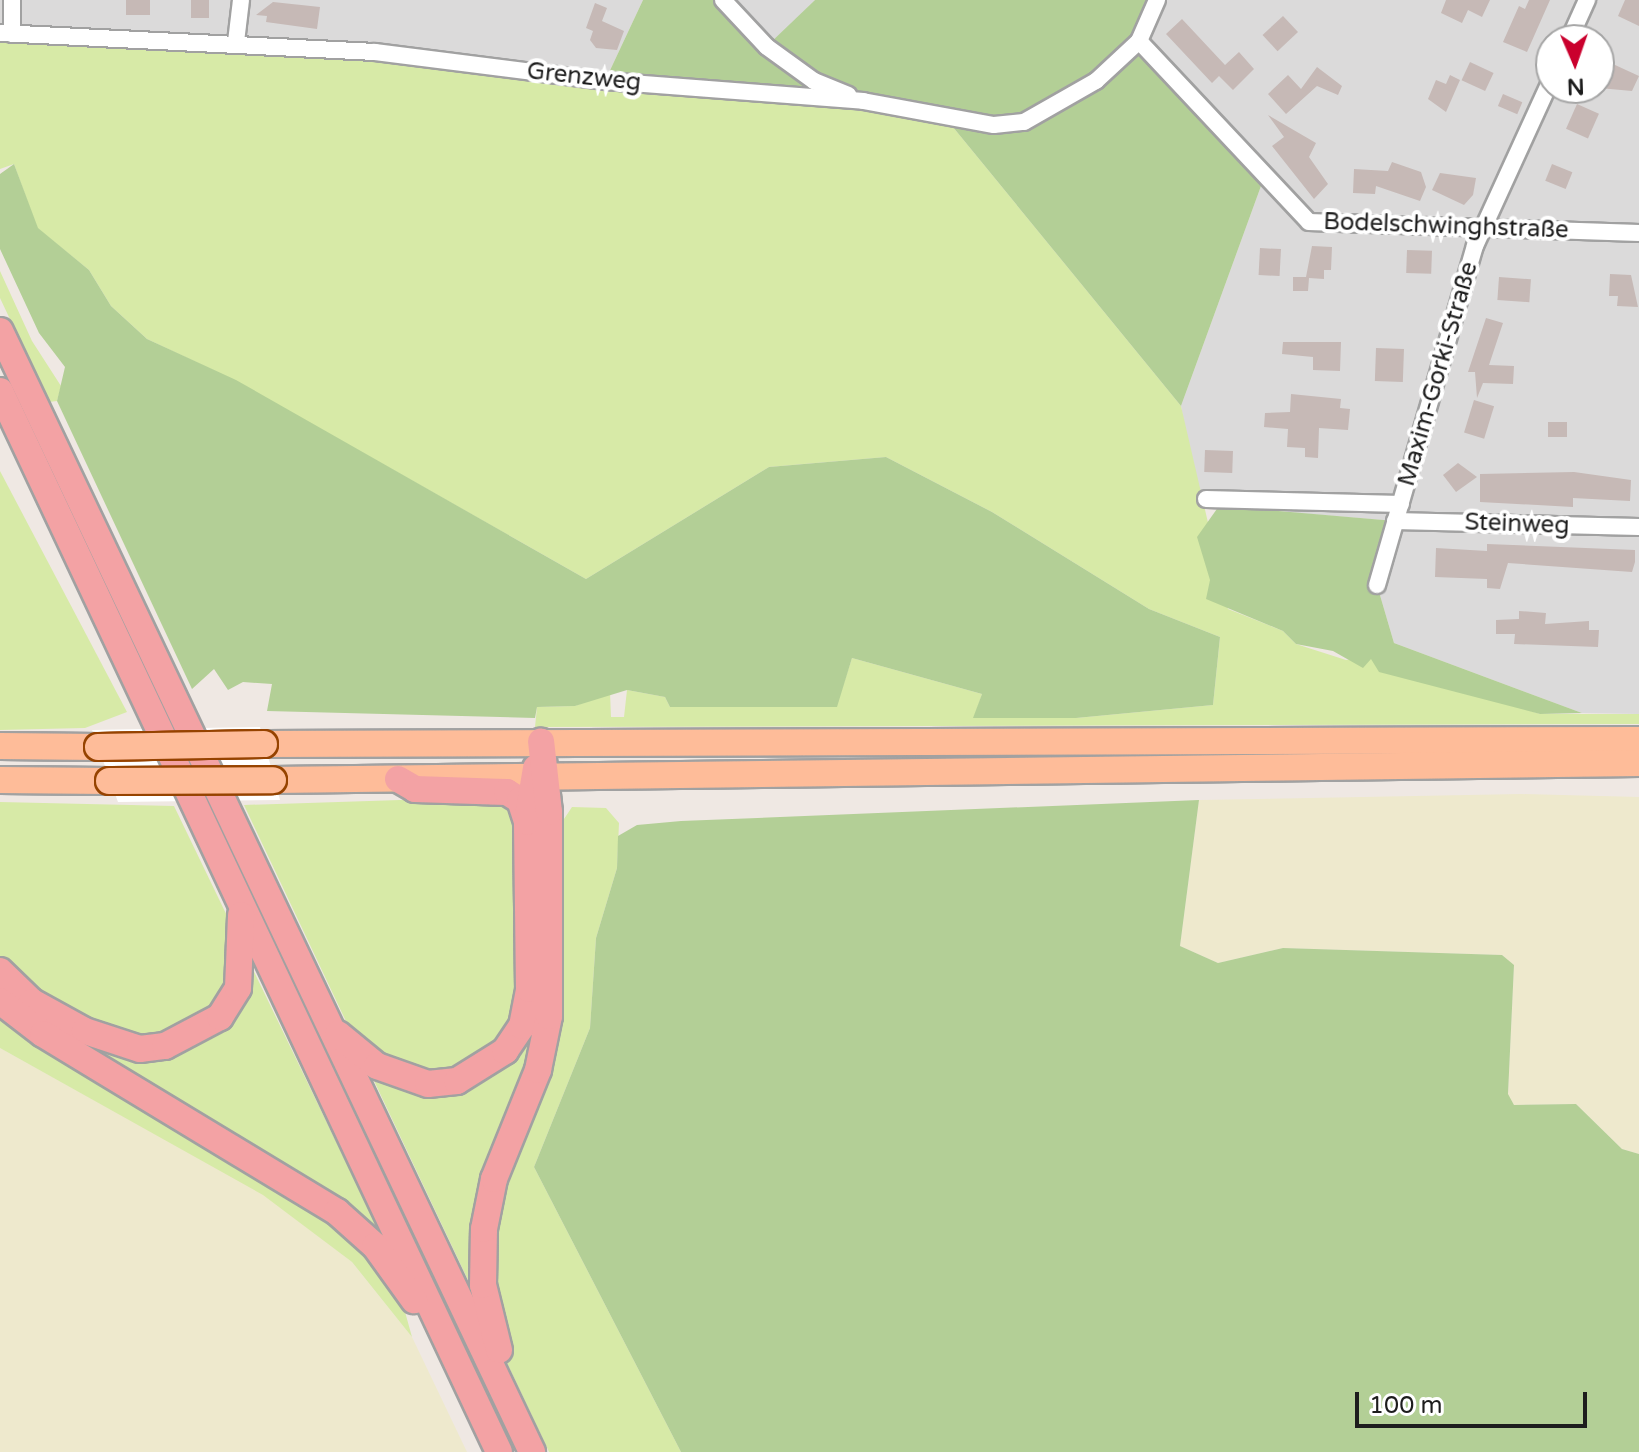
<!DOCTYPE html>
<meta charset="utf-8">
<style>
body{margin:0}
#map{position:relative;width:1639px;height:1452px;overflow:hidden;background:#efe8e3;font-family:"Varela Round",sans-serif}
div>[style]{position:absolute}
.residential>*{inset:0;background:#dbdada}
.farmland>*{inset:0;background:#eee9cd}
.grass>*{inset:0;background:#d7eaa7}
.forest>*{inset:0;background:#b3cf96}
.pier>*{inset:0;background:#fff}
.building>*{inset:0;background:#c6b9b6;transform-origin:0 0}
.roads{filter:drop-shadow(2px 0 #a1a1a1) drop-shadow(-2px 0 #a1a1a1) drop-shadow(0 2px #a1a1a1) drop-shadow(0 -2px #a1a1a1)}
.minor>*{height:16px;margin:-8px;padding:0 8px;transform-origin:8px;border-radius:8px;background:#fff}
.primary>*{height:26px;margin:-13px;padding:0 13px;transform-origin:13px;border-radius:13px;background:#febc99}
.trunk>*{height:26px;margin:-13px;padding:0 13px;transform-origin:13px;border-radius:13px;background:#f3a2a4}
.bridges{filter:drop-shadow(2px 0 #964300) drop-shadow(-2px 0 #964300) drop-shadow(0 2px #964300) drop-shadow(0 -2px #964300)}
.primary-bridge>*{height:26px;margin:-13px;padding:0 13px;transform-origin:13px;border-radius:13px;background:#febc99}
span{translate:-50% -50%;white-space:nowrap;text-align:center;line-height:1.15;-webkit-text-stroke:8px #fff;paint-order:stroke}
.street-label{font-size:24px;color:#1d1d1d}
.north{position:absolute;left:1535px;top:24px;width:80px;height:80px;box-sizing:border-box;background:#fff;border:2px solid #a5a5a5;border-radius:50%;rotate:178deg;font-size:22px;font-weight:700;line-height:32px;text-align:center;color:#1d1d1d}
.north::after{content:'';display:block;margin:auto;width:28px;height:36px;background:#ca002d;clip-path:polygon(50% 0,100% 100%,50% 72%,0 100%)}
.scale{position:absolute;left:1355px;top:1392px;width:232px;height:36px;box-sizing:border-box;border:4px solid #1d1d1d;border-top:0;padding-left:10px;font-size:24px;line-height:28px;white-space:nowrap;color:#1d1d1d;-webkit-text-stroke:6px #fff;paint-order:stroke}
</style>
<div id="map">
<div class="residential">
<i style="clip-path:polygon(0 0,643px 0,605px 81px,0 33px)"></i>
<i style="clip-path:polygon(723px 0,815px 0,767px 47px)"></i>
<i style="clip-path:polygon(evenodd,1157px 0,1639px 0,1639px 714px,1582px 713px,1394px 643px,1377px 585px,1395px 521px,1199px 505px,1181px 406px,1265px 175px,1139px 41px,1157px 0,1551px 40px,1599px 40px,1599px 88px,1551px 88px,1551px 40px)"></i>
</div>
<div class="farmland">
<i style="clip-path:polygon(1521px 794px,1639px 797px,1639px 1154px,1622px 1149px,1576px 1104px,1514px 1105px,1508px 1095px,1514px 966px,1502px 955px,1283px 948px,1218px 963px,1180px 946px,1199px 800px)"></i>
<i style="clip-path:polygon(0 1048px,263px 1194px,352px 1262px,412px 1337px,467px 1452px,0 1452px)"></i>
</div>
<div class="grass">
<i style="clip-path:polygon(0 33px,236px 42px,863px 101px,948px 121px,1181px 406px,1228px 609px,1283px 631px,1296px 644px,1346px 660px,1370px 658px,1540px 714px,1639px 714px,1639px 724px,535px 727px,537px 707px,575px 706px,610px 692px,611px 717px,624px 717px,627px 690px,665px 697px,670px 707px,836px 707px,852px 658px,982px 694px,974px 718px,1076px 718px,1213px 705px,1220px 637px,1149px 609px,992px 512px,886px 457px,769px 467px,586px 579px,236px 381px,147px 339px,111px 306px,89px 270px,37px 228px,14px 164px,0 169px)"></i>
<i style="clip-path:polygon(0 271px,32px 341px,61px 386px,57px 401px,49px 402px,0 298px)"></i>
<i style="clip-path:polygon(0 471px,127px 712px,85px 728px,0 730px)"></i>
<i style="clip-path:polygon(492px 797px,560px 825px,572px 807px,606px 808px,619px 823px,617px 868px,596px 938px,590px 1028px,534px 1167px,681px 1452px,549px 1452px,244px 805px)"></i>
<i style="clip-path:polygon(0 802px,174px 806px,387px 1247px,412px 1337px,352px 1262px,263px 1195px,0 1048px)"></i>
</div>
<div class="forest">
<i style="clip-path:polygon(643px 0,723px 0,767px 46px,815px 0,1157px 0,1139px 41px,1265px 175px,1181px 406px,948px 121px,863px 101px,605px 81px)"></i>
<i style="clip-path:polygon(14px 164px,38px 228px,89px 270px,111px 306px,147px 339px,236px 380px,586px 579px,769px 467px,886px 457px,992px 512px,1149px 609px,1220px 637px,1213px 705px,1076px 718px,973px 718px,982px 694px,852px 658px,837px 707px,670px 707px,665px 697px,627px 690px,575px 706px,537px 707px,535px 718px,267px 711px,272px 684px,243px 682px,228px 690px,214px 669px,192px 689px,57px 401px,65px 367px,39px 333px,0 249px,0 174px)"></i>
<i style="clip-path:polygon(1219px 506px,1395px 521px,1377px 585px,1394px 643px,1582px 713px,1540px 714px,1379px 672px,1371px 659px,1363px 668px,1333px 651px,1296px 644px,1283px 631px,1206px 599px,1210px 580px,1197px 537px)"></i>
<i style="clip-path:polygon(1199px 800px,1180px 946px,1218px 963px,1283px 948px,1502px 955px,1514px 965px,1508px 1094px,1514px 1105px,1576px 1104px,1622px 1149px,1639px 1154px,1639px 1452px,681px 1452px,534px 1167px,590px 1028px,596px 938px,617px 868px,618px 836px,637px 825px,681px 821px)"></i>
</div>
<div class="pier">
<i style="clip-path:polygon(260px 727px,280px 800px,118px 802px,92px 730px)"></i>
</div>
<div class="building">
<i style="left:126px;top:0;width:24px;height:15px"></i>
<i style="left:191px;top:0;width:18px;height:18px"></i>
<i style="clip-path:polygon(1446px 0,1490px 0,1482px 17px,1468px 10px,1462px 23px,1441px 13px)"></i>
<i style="clip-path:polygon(1529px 0,1550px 0,1527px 52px,1503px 42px,1519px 6px,1525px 9px)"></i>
<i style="clip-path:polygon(1625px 0,1639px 0,1639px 26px,1618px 16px)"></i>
<i style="clip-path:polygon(273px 2px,320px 7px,317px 29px,266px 22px,267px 16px,256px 15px)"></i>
<i style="clip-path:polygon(595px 3px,607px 8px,602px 21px,624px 31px,617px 50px,596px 48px,590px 40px,593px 31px,586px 28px)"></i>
<i style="left:1283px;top:16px;width:22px;height:28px;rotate:47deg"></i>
<i style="clip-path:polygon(1182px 19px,1225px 65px,1239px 52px,1254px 69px,1233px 90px,1219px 76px,1212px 83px,1166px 34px)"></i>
<i style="clip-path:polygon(1602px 59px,1639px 76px,1632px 91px,1599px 88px)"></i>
<i style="left:1470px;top:62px;width:26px;height:20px;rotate:25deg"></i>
<i style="clip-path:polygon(1317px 67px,1342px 86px,1338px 95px,1317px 86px,1286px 114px,1268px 94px,1288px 75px,1301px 89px)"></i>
<i style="clip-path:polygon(1450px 75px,1460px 80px,1446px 112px,1428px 99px,1436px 80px,1446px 84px)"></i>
<i style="left:1503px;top:94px;width:21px;height:13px;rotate:23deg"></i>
<i style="left:1577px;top:104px;width:24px;height:27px;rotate:24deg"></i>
<i style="clip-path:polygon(1268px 115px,1316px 143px,1309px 157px,1328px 184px,1314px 199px,1272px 146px,1284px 137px)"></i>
<i style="clip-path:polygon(1392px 162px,1421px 172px,1426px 187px,1420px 201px,1376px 186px,1375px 194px,1353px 193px,1354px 169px,1388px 171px)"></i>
<i style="left:1552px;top:164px;width:22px;height:18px;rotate:22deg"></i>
<i style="clip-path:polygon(1440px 173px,1476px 178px,1473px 195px,1464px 205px,1432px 190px)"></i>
<i style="clip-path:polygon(1312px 246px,1332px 247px,1331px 270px,1324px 270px,1324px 279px,1309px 278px,1308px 291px,1293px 291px,1293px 277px,1306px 277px)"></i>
<i style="left:1260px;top:248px;width:21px;height:27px;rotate:3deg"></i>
<i style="left:1407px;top:250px;width:25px;height:23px;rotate:2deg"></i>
<i style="clip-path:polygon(1610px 274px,1631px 275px,1638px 307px,1617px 306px,1618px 296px,1609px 296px)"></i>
<i style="left:1499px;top:277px;width:32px;height:23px;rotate:4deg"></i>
<i style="clip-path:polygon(1486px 318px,1503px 323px,1489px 365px,1514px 366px,1513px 384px,1483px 383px,1477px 398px,1475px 372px,1468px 372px)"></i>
<i style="clip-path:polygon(1283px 342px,1341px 342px,1340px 371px,1313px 370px,1313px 357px,1282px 354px)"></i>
<i style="left:1376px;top:348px;width:28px;height:33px;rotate:2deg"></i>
<i style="clip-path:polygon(1291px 394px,1341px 399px,1340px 408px,1350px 409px,1348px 430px,1319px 428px,1318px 458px,1305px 457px,1305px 448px,1287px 447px,1288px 429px,1264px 427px,1265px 413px,1290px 412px)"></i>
<i style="left:1474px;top:400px;width:21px;height:34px;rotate:17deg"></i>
<i style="left:1548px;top:422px;width:19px;height:15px"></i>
<i style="left:1205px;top:450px;width:28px;height:22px;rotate:2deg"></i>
<i style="clip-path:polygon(1458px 463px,1477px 477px,1456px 492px,1443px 475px)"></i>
<i style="clip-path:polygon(1574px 472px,1631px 480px,1630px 501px,1573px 498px,1573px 507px,1480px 502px,1480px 474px)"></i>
<i style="clip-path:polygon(1487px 544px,1635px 550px,1635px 562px,1632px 572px,1508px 563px,1500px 589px,1487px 588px,1487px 579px,1435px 577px,1436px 548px,1487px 551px)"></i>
<i style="clip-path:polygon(1519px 611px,1546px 613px,1545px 624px,1589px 621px,1589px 630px,1599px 630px,1598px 647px,1514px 644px,1515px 634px,1496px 634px,1496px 620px,1519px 619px)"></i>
</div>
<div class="roads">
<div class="minor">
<i style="left:723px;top:0;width:64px;rotate:46.9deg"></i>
<i style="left:767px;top:47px;width:58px;rotate:35.9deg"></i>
<i style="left:814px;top:81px;width:37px;rotate:22deg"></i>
<i style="left:0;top:33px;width:375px;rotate:2.9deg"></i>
<i style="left:375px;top:52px;width:232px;rotate:7.2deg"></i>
<i style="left:605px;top:81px;width:259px;rotate:4.4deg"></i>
<i style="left:863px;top:101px;width:133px;rotate:10.4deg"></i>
<i style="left:994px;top:125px;width:30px;rotate:-6deg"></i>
<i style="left:1024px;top:122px;width:83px;rotate:-29.7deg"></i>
<i style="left:1096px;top:81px;width:59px;rotate:-42.9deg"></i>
<i style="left:1139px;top:41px;width:45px;rotate:-66.3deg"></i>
<i style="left:12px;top:34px;width:34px;rotate:-90deg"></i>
<i style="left:1569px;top:40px;width:44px;rotate:-65.8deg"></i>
<i style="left:1139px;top:41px;width:248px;rotate:46.8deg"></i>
<i style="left:1309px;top:222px;width:330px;rotate:1.9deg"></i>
<i style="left:236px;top:42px;width:42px;rotate:-83.2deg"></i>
<i style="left:1206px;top:499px;width:195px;rotate:1.5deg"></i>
<i style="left:1395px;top:521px;width:244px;rotate:1.4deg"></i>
<i style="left:1377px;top:585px;width:353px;rotate:-73.9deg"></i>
<i style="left:1475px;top:246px;width:183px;rotate:-65.4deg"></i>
</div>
<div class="primary">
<i style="left:264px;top:744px;width:1375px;rotate:-0.17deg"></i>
<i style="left:0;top:746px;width:98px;rotate:0.6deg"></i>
<i style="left:0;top:780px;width:109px;rotate:0.5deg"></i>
<i style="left:273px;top:780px;width:1366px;rotate:-0.71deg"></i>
</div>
<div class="trunk">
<i style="left:0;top:331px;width:1241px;rotate:64.61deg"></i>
<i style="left:0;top:391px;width:1172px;rotate:64.81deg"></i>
<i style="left:398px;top:779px;width:20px;rotate:30deg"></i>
<i style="left:415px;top:789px;width:92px;rotate:1.9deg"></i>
<i style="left:507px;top:792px;width:15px;rotate:32deg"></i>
<i style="left:520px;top:800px;width:23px;rotate:72deg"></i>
<i style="left:0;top:971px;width:45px;rotate:44.1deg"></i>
<i style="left:32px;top:1002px;width:60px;rotate:28.7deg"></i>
<i style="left:85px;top:1031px;width:58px;rotate:18.1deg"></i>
<i style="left:140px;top:1049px;width:25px;rotate:-7deg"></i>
<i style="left:165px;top:1046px;width:62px;rotate:-27.8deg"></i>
<i style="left:220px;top:1017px;width:34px;rotate:-58deg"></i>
<i style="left:238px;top:988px;width:73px;rotate:-87.6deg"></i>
<i style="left:0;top:1001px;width:54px;rotate:37.5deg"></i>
<i style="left:43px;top:1034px;width:344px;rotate:31.2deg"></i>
<i style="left:337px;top:1212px;width:51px;rotate:41.8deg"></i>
<i style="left:375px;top:1246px;width:67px;rotate:54.2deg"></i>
<i style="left:338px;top:1034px;width:50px;rotate:39.4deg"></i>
<i style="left:377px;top:1066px;width:54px;rotate:19.4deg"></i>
<i style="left:428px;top:1084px;width:29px;rotate:-6deg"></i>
<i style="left:457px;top:1081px;width:57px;rotate:-32deg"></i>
<i style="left:505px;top:1051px;width:30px;rotate:-56deg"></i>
<i style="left:522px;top:1026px;width:38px;rotate:-79deg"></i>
<i style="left:529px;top:989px;width:167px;rotate:-90.7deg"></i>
<i style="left:527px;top:822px;width:55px;rotate:-80.5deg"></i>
<i style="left:499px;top:1350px;width:67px;rotate:-103.8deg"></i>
<i style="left:483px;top:1285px;width:56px;rotate:-89deg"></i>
<i style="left:484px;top:1229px;width:51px;rotate:-78.7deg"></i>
<i style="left:494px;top:1179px;width:118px;rotate:-68deg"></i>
<i style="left:538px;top:1070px;width:55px;rotate:-78.5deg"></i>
<i style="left:549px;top:1016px;width:204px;rotate:-90deg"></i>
<i style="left:549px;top:812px;width:71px;rotate:-96.4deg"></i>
</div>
</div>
<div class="bridges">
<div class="primary-bridge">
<i style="left:98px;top:747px;width:166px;rotate:-1deg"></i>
<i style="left:109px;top:781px;width:164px;rotate:-0.3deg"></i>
</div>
</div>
<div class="street-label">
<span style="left:584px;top:77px;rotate:6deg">Grenzweg</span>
<span style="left:1446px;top:226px;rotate:2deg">Bodelschwinghstraße</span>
<span style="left:1438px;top:374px;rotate:-74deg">Maxim-Gorki-Straße</span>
<span style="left:1517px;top:524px;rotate:2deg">Steinweg</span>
</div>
<div class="north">N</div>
<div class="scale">100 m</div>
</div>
